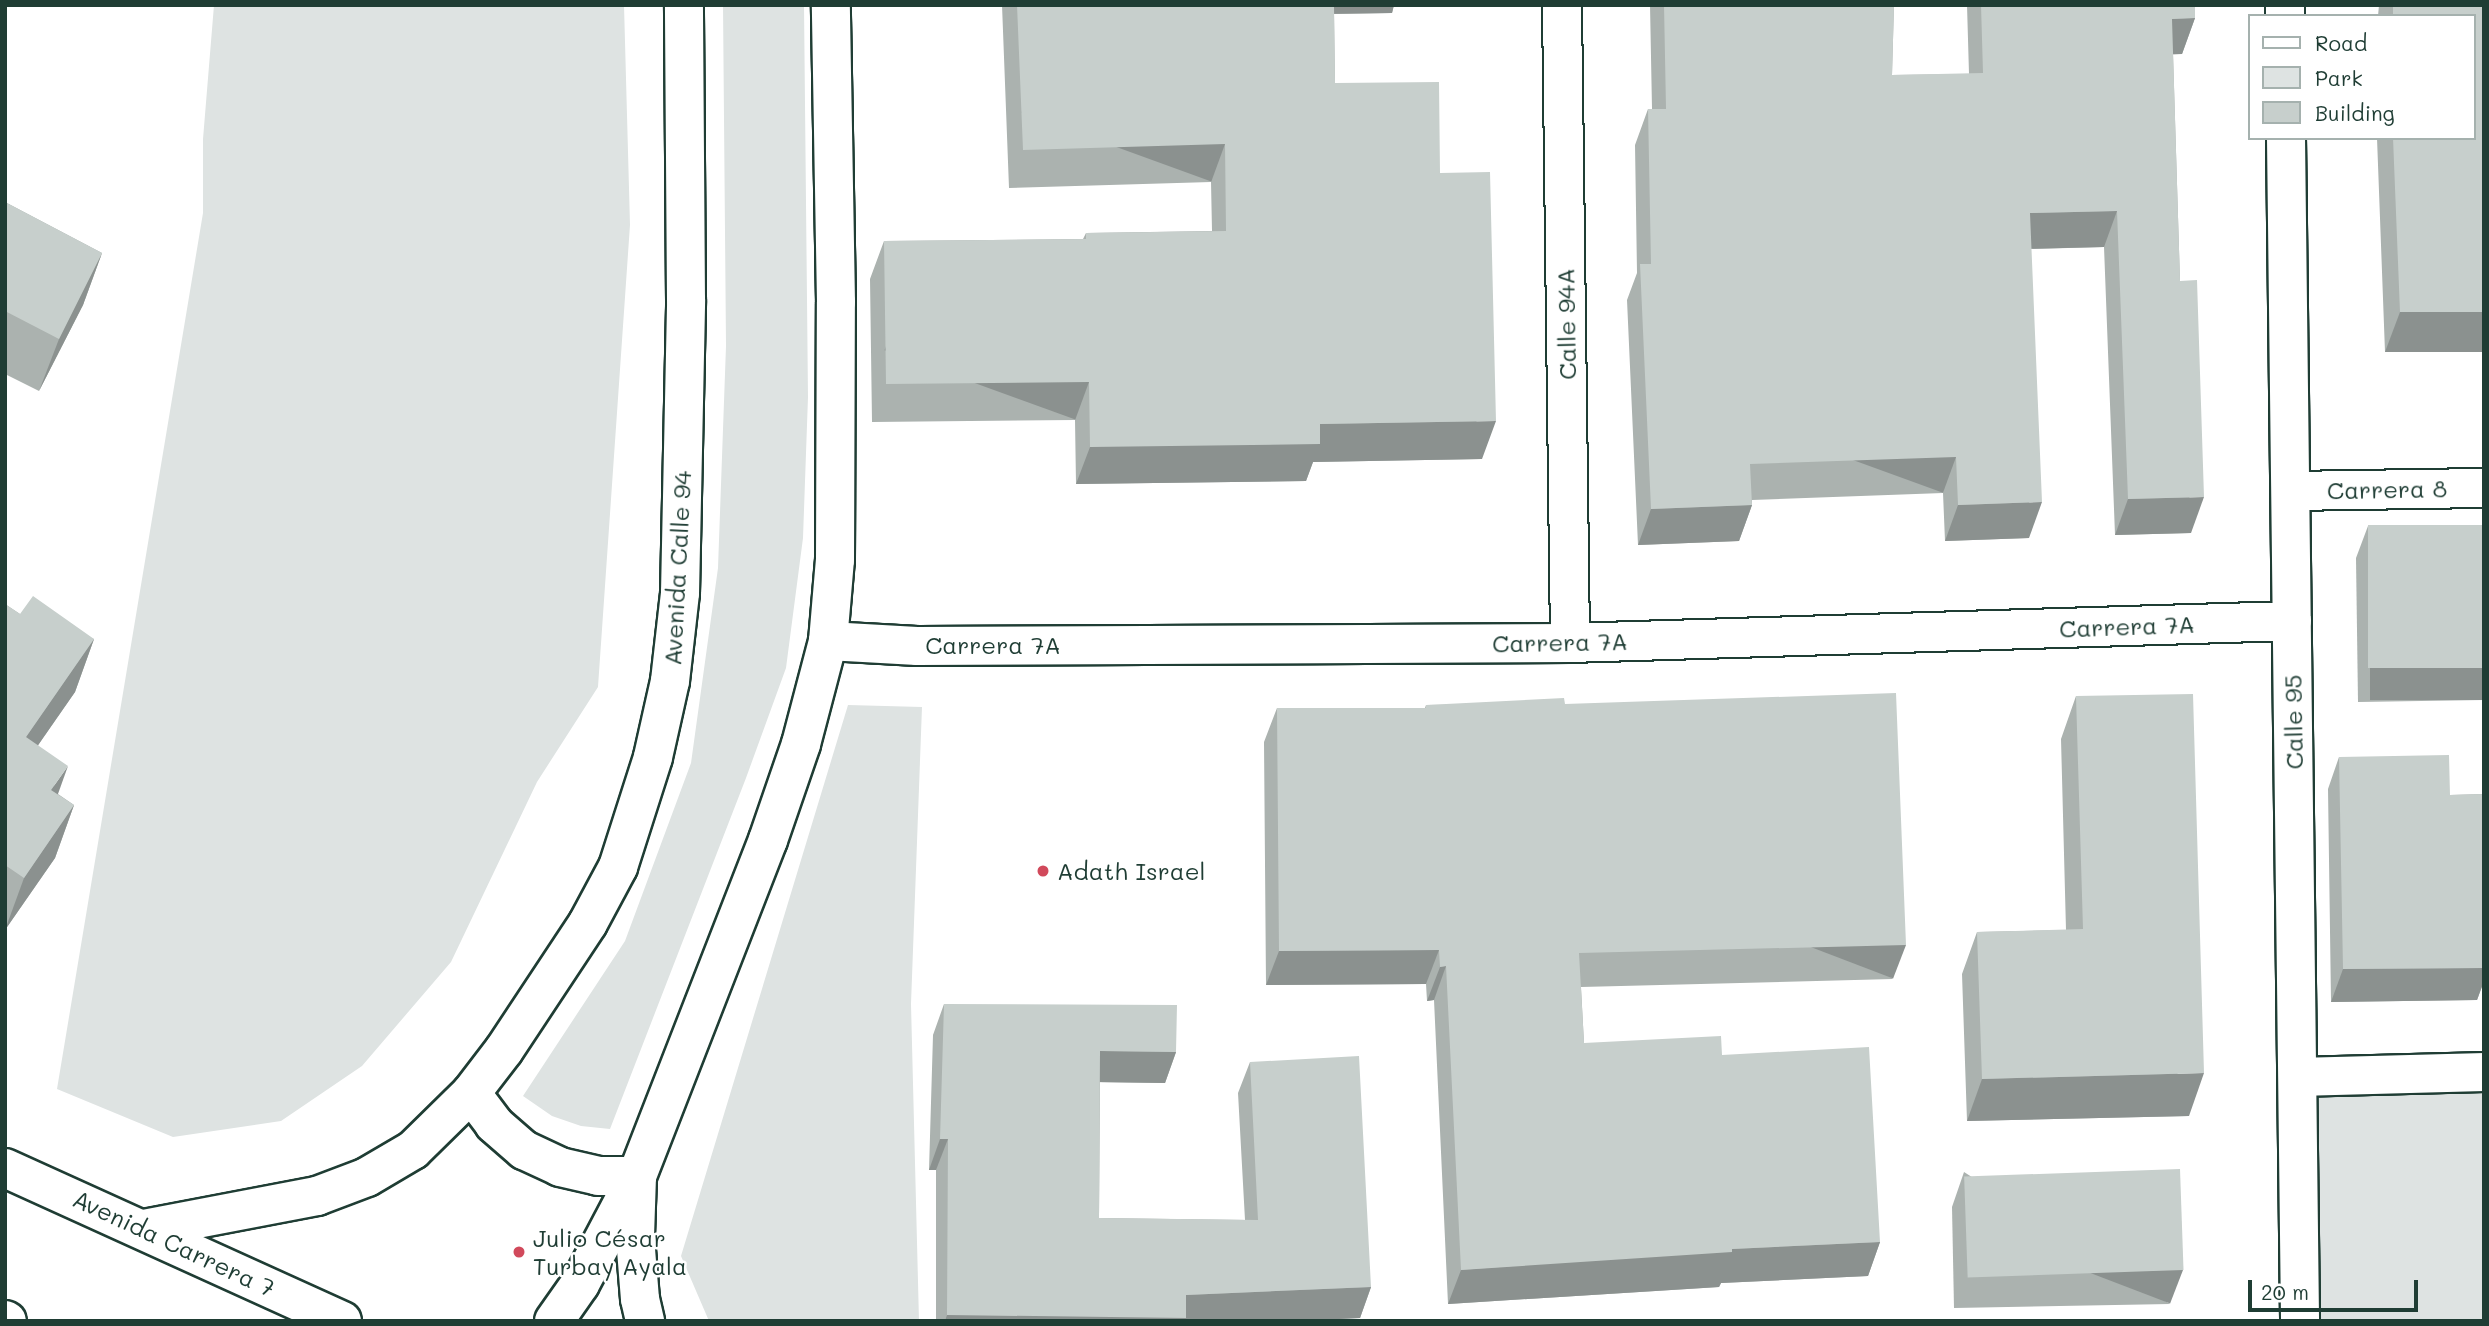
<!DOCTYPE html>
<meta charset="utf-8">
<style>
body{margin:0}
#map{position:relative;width:2489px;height:1326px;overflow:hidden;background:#fff;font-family:Mali,sans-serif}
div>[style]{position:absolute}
.green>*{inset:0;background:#dee3e2;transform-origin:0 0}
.roads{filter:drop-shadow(2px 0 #1f3d34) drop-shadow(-2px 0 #1f3d34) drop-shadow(0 2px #1f3d34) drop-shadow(0 -2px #1f3d34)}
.minor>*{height:38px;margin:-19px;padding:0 19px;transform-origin:19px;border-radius:19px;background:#fff}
.secondary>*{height:38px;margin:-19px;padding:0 19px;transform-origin:19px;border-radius:19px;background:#fff}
.primary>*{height:38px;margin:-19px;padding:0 19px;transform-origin:19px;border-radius:19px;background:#fff}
.wall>*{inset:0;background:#abb2af}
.shaded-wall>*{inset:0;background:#8b918f;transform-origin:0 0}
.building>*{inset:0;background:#c7cfcc;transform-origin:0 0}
.dots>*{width:19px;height:19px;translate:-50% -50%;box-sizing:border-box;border:4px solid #fff;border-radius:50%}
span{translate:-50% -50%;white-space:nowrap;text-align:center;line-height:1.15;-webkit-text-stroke:5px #fff;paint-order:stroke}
.street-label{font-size:24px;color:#1f3d34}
.poi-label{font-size:24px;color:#1f3d34}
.left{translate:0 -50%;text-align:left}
.frame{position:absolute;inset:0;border:7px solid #1f3d34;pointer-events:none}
.legend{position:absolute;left:2248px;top:14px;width:228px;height:126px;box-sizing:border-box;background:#fff;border:2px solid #a5b1ae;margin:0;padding:9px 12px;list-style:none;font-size:21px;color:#1f3d34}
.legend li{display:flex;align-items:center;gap:14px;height:35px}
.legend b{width:35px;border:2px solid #a5b1ae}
.scale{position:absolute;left:2248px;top:1280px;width:170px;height:32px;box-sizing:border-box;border:4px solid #1f3d34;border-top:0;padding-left:9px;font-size:21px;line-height:24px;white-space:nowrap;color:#1f3d34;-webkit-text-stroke:5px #fff;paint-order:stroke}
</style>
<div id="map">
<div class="green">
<i style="clip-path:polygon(214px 5px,624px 5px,630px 225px,598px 687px,537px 782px,451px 962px,362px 1066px,281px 1121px,173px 1137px,57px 1089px,203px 213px,203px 139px)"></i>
<i style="clip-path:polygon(723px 5px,804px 5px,808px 397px,803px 538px,786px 668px,746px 778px,610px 1129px,581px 1126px,552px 1116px,523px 1096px,625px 941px,691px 763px,718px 568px,726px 346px)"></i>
<i style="clip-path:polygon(848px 705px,922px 707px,911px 1004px,919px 1321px,709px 1321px,681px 1256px)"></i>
<i style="left:2484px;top:1072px;width:249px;height:186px;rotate:90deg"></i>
</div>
<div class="roads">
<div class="minor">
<i style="left:1562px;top:5px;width:638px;rotate:89.28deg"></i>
<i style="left:2285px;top:5px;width:11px;rotate:90deg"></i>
<i style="left:2286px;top:138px;width:1183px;rotate:89.32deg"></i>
<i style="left:2291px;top:491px;width:193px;rotate:-0.9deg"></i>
<i style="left:828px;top:641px;width:89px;rotate:3.2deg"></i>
<i style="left:917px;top:646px;width:653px;rotate:-0.26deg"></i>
<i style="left:1570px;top:643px;width:722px;rotate:-1.75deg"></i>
<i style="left:2298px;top:1077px;width:186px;rotate:-1.5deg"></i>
</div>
<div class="secondary">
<i style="left:471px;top:1093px;width:39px;rotate:53deg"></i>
<i style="left:494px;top:1124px;width:40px;rotate:41deg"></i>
<i style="left:524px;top:1150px;width:40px;rotate:25deg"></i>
<i style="left:560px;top:1167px;width:39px;rotate:13deg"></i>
<i style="left:598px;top:1176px;width:39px"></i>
<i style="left:144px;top:1229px;width:176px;rotate:-10.8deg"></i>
<i style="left:317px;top:1196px;width:53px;rotate:-20.8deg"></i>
<i style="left:367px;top:1177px;width:53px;rotate:-30.4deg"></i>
<i style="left:413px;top:1150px;width:81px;rotate:-44.5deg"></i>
<i style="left:471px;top:1093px;width:54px;rotate:-52.5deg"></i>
<i style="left:504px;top:1050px;width:152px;rotate:-56.5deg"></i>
<i style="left:588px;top:923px;width:64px;rotate:-61.8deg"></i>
<i style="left:618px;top:867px;width:115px;rotate:-72.3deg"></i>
<i style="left:653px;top:757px;width:78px;rotate:-77.4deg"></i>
<i style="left:670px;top:681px;width:89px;rotate:-83.5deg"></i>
<i style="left:680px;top:593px;width:293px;rotate:-88.8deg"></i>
<i style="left:686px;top:300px;width:295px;rotate:-90.4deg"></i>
<i style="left:554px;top:1321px;width:45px;rotate:-54.9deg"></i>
<i style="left:580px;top:1284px;width:122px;rotate:-62.2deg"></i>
<i style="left:637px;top:1176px;width:361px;rotate:-68.7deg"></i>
<i style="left:768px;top:840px;width:102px;rotate:-71deg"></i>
<i style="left:801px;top:744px;width:106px;rotate:-75.3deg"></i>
<i style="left:828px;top:641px;width:81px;rotate:-85.1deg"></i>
<i style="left:835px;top:560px;width:258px;rotate:-89.8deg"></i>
<i style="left:836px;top:302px;width:297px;rotate:-91deg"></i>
</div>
<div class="primary">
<i style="left:5px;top:1168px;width:370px;rotate:24.4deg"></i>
<i style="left:637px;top:1176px;width:61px;rotate:91.9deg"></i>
<i style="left:635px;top:1237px;width:62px;rotate:85.4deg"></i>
<i style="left:640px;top:1299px;width:23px;rotate:77deg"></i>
<i style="left:5px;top:1320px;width:2px;rotate:27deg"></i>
</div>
</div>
<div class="wall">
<i style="clip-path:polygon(1002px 5px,1394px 5px,1392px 13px,1334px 14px,1335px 83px,1440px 173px,1482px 459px,1313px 462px,1306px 481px,1076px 484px,1075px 420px,872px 422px,870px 279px,884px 241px,1083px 239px,1086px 233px,1212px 231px,1211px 182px,1009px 188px)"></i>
<i style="clip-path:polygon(1650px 5px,1894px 5px,1892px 75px,1969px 74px,1967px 5px,2195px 5px,2195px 18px,2182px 54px,2173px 54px,2180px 281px,2191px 533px,2115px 535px,2104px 247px,2031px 249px,2029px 538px,1945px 541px,1943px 493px,1752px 500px,1752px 505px,1739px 541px,1638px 545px,1627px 300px,1637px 273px,1635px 145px,1648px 109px,1652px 109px)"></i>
<i style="clip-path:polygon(2379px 5px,2484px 5px,2484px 352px,2385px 352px,2377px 138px,2473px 138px,2473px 16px,2378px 16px)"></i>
<i style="clip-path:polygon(5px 202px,102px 253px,83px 305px,39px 391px,5px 374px)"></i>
<i style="clip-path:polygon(2484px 525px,2484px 700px,2358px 702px,2356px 558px,2368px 526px)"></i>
<i style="clip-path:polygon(5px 604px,20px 614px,94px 639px,75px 692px,38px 745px,58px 794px,74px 805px,55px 858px,5px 930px)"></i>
<i style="clip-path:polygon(2076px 696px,2189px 1116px,1967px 1121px,1962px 974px,1977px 932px,2066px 930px,2061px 739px)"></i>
<i style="clip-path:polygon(1565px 704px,1893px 979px,1581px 987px,1584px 1043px,1722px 1055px,1880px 1242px,1868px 1276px,1721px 1283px,1719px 1287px,1448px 1304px,1434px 1000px,1427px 1001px,1426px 984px,1266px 985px,1264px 742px,1277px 708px,1425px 708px,1426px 705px)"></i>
<i style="clip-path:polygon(2339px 757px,2450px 795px,2484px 794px,2484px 981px,2477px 1000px,2331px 1002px,2328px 789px)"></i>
<i style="clip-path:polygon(944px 1004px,1176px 1052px,1165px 1083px,1100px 1082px,1099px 1218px,1245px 1220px,1238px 1093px,1250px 1062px,1371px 1287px,1360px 1318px,1296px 1321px,936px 1321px,936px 1170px,929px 1170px,933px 1035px)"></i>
<i style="clip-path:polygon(1964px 1172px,2170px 1304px,1954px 1308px,1952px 1207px)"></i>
</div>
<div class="shaded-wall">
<i style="clip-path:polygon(1323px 5px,1394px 5px,1392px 13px,1320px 14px)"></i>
<i style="clip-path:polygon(2195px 18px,2182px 54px,2159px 55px,2172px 19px)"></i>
<i style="left:1225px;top:144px;width:40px;height:202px;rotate:110deg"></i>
<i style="clip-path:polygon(2117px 211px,2104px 247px,2017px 249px,2030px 213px)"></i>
<i style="clip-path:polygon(102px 253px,83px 305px,39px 391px,59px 339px)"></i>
<i style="clip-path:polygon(2400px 312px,2484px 312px,2484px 352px,2385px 352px)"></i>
<i style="left:1089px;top:382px;width:40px;height:203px;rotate:110deg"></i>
<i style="clip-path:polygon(1496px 421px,1482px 459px,1313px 462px,1306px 481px,1076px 484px,1090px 447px,1320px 424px)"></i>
<i style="left:1956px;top:457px;width:38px;height:206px;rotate:110deg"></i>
<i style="clip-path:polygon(2204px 497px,2191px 533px,2115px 535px,2128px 499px)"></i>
<i style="clip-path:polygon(2042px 502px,2029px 538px,1945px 541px,1958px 505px)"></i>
<i style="clip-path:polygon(1752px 505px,1739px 541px,1638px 545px,1651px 509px)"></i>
<i style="clip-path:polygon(94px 639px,75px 692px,7px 790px,26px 737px)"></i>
<i style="left:2484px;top:668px;width:32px;height:114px;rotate:90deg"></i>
<i style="clip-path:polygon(68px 766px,49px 819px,51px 790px)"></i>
<i style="clip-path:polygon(74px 805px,55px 858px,5px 930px,24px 878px)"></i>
<i style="left:1906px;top:945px;width:36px;height:327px;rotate:111deg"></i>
<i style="clip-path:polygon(1439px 950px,1426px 984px,1266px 985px,1279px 951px)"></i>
<i style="clip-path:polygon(1446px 966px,1434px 1000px,1427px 1001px,1440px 967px)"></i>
<i style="clip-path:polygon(2484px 968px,2484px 981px,2477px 1000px,2331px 1002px,2343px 969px)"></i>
<i style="clip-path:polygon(1100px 1051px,1176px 1052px,1165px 1083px,1089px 1082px)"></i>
<i style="clip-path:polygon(2204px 1073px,2189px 1116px,1967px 1121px,1982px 1079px)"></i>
<i style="clip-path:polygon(940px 1139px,948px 1139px,936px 1170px,929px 1170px)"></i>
<i style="clip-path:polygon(1880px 1242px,1868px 1276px,1721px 1283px,1719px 1287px,1448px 1304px,1461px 1270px,1732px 1249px)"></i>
<i style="left:2183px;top:1270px;width:36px;height:217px;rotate:111deg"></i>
<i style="clip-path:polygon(1371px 1287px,1360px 1318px,1296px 1321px,945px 1321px,947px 1315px,1186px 1295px)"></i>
</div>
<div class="building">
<i style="clip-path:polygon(1017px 5px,1334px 5px,1335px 83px,1439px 82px,1440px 173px,1490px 172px,1496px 421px,1320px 424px,1320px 444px,1090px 447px,1089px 382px,886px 384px,884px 241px,1086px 239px,1086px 233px,1226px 231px,1225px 144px,1023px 150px)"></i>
<i style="clip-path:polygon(1664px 5px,1894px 5px,1892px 75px,1983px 73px,1981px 5px,2195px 5px,2195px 18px,2172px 19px,2180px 281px,2197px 280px,2204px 497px,2128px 499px,2117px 211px,2030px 213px,2042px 502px,1958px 505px,1956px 457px,1750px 464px,1752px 505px,1651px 509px,1640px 264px,1651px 264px,1648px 109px,1666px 109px)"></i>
<i style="clip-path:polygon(2393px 5px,2484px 5px,2484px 312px,2400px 312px,2393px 138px,2473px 138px,2473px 16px,2393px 16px)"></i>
<i style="clip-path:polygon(5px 202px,102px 253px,59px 339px,5px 311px)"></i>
<i style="left:2484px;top:525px;width:143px;height:116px;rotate:90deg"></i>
<i style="clip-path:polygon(33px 596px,94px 639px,26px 737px,68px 766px,51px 790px,74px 805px,24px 878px,5px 865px,5px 604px,20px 614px)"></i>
<i style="clip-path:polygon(1896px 693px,1906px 945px,1579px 953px,1584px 1043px,1721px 1036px,1722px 1055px,1869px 1047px,1880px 1242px,1732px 1249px,1732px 1252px,1461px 1270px,1446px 966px,1440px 967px,1439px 950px,1279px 951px,1277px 708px,1426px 708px,1426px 705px,1564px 698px,1565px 704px)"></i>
<i style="clip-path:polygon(2193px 694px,2204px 1073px,1982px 1079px,1977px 932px,2083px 929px,2076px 696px)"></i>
<i style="clip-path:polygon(2449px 755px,2450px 795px,2484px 794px,2484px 968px,2343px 969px,2339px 757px)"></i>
<i style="clip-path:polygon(944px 1004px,1177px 1005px,1176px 1052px,1100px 1051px,1099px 1218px,1258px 1220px,1250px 1062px,1359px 1056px,1371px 1287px,1186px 1295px,1186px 1318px,947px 1315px,948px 1139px,940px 1139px)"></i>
<i style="left:2180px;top:1169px;width:101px;height:216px;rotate:88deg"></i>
</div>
<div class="dots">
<i style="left:1043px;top:871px;background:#d1495b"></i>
<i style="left:519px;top:1252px;background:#d1495b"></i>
</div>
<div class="street-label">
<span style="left:1566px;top:324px;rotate:-91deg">Calle 94A</span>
<span style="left:2387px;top:489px;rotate:-1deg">Carrera 8</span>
<span style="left:677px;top:568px;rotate:-87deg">Avenida Calle 94</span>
<span style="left:2127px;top:626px;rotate:-2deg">Carrera 7A</span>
<span style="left:1560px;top:642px;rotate:-1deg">Carrera 7A</span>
<span style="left:993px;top:645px">Carrera 7A</span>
<span style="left:2293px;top:722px;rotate:-91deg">Calle 95</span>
<span style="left:174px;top:1243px;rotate:25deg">Avenida Carrera 7</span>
</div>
<div class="poi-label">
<span class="left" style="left:1057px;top:871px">Adath Israel</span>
<span class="left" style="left:533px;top:1252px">Julio César<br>Turbay Ayala</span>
</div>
<div class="frame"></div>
<ul class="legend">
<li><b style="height:9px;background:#fff"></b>Road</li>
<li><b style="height:19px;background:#dee3e2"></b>Park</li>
<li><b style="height:19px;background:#c7cfcc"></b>Building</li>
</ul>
<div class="scale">20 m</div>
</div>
